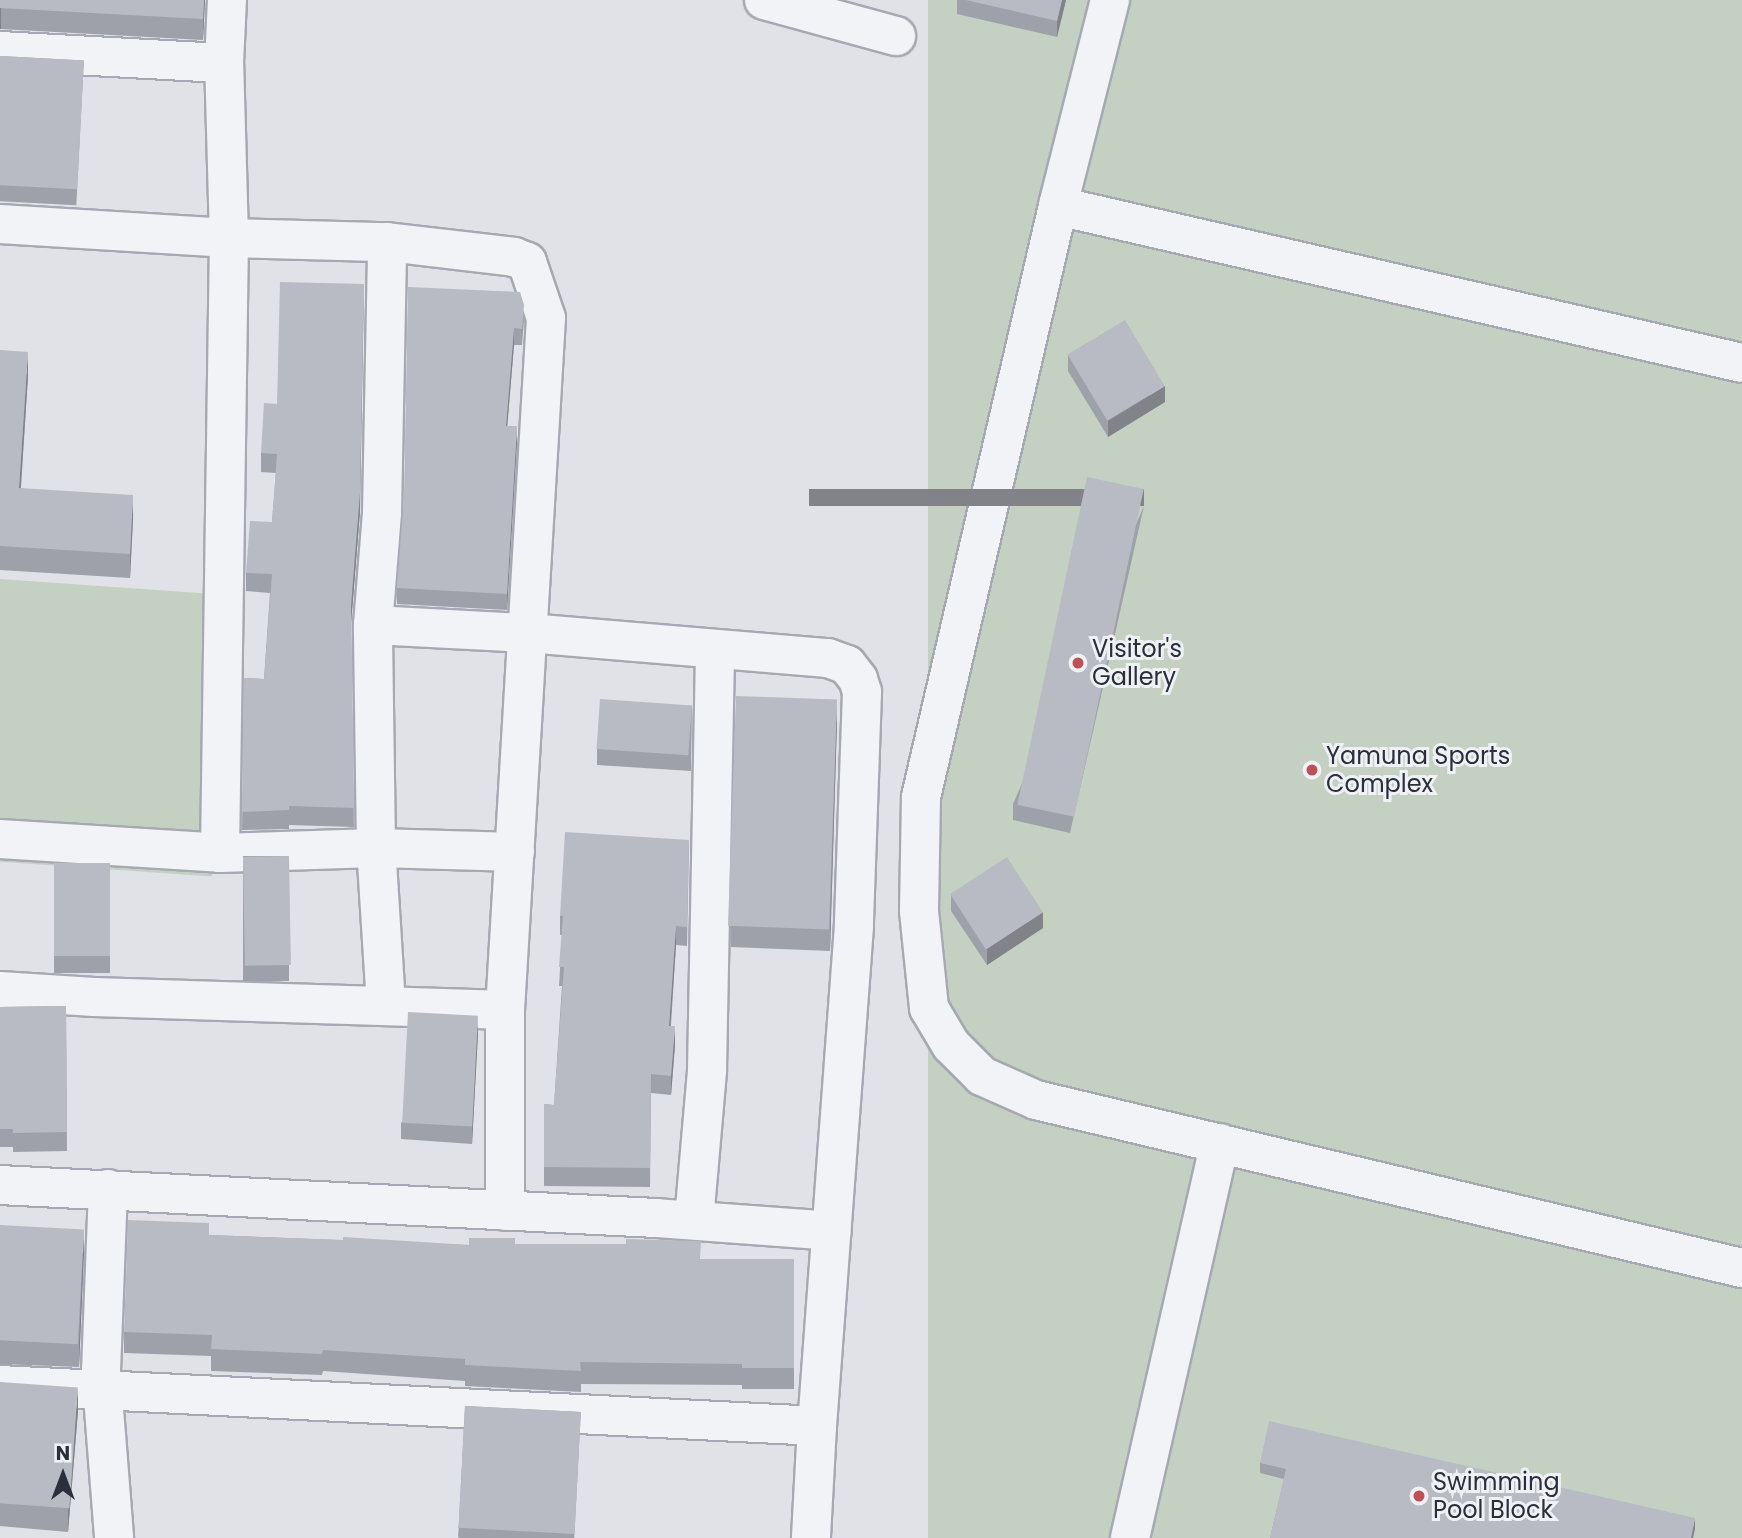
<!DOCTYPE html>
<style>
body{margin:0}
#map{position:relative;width:1742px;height:1538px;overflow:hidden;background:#e0e2e8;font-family:Poppins,sans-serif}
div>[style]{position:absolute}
.green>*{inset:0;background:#c4d1c2;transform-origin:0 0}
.roads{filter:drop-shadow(2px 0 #a6a9b1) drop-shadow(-2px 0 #a6a9b1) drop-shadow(0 2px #a6a9b1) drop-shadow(0 -2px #a6a9b1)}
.minor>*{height:38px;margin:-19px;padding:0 19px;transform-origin:19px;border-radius:19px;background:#f2f3f6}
.wall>*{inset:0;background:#9ea1a9;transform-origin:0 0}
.shaded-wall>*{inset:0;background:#818389;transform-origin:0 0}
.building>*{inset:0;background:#b8bbc4;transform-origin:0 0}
.dots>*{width:19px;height:19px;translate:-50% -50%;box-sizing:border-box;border:4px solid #eff1f5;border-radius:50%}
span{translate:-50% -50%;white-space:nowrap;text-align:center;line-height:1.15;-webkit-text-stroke:6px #eff1f5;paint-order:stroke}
.poi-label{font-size:24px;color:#2a2f3d}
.left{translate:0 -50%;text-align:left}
.north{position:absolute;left:28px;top:1440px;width:70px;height:70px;-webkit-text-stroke:5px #eff1f5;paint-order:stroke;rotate:0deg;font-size:19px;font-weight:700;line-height:28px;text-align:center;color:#2a2f3d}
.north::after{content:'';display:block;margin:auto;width:24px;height:32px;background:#2a2f3d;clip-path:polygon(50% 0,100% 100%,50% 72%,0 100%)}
</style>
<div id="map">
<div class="green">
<i style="left:928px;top:0;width:814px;height:1541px"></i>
<i style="left:0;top:579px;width:232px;height:282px;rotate:4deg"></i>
</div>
<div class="roads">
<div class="minor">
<i style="left:764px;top:0;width:137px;rotate:15.3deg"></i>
<i style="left:1110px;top:0;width:212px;rotate:104.2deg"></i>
<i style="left:1058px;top:206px;width:607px;rotate:103.05deg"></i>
<i style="left:921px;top:797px;width:114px;rotate:91deg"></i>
<i style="left:919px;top:911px;width:98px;rotate:84.1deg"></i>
<i style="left:929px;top:1008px;width:43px;rotate:59.3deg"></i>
<i style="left:951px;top:1045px;width:44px;rotate:45deg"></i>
<i style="left:982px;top:1076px;width:59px;rotate:24deg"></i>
<i style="left:1036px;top:1100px;width:726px;rotate:13.39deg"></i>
<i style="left:0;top:51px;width:224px;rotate:3.1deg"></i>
<i style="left:1058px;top:206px;width:702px;rotate:12.93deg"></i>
<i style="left:0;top:224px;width:229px;rotate:3.5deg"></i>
<i style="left:229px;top:238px;width:158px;rotate:1.5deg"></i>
<i style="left:387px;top:242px;width:128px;rotate:6.7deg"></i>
<i style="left:514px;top:257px;width:14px;rotate:21deg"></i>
<i style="left:527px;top:262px;width:59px;rotate:71.3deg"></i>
<i style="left:546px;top:318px;width:693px;rotate:93.39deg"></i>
<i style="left:505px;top:1010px;width:201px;rotate:90deg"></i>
<i style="left:373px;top:625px;width:155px;rotate:3deg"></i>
<i style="left:528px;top:633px;width:301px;rotate:4.8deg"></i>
<i style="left:828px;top:658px;width:20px;rotate:20deg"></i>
<i style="left:847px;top:665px;width:18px;rotate:52deg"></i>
<i style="left:858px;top:679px;width:14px;rotate:73deg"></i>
<i style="left:862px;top:692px;width:234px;rotate:92deg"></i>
<i style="left:854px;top:926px;width:501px;rotate:94.23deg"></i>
<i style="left:817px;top:1426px;width:112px;rotate:93.1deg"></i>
<i style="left:0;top:839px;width:220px;rotate:3.6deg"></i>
<i style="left:220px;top:853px;width:156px;rotate:-1.8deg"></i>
<i style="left:376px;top:848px;width:139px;rotate:1.6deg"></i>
<i style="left:220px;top:853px;width:615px;rotate:-89.16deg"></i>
<i style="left:229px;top:238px;width:175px;rotate:-91.6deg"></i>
<i style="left:224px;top:63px;width:63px;rotate:-87.3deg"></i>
<i style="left:0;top:991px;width:94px;rotate:3.7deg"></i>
<i style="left:94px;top:997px;width:411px;rotate:1.8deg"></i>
<i style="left:386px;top:1005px;width:157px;rotate:-93.6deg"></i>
<i style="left:376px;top:848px;width:223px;rotate:-90.8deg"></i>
<i style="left:373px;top:625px;width:112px;rotate:-85.4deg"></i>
<i style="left:382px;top:513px;width:271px;rotate:-88.9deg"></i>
<i style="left:0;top:1185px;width:657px;rotate:2.88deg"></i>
<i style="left:656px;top:1218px;width:176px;rotate:4.2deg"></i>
<i style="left:108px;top:1189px;width:182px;rotate:92.2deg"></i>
<i style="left:101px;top:1371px;width:168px;rotate:85.5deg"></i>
<i style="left:694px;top:1220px;width:151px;rotate:-85deg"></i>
<i style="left:707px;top:1070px;width:421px;rotate:-88.9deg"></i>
<i style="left:0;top:1385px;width:818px;rotate:2.87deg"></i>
<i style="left:1130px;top:1538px;width:405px;rotate:-77.2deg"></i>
</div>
</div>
<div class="wall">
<i style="clip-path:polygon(0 0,205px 0,203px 40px,0 29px)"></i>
<i style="clip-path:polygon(957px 0,1066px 0,1057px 37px,957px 14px)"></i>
<i style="left:0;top:56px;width:84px;height:145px;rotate:3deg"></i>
<i style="clip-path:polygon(520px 292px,524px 321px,522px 345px,514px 345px,507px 426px,517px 443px,507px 610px,397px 604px,397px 588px)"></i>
<i style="clip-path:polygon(0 350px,28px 376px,21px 488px,133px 519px,130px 578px,0 570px)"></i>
<i style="clip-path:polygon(1068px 355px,1165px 402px,1108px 437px,1068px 371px)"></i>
<i style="clip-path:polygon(277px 404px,360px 512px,351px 622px,354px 827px,289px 825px,289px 829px,242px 830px,244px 678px,264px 679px,270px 593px,246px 591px,246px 573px,272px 522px,276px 473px,261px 472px,261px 453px)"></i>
<i style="clip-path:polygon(1144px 506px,1070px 833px,1013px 820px,1013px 804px)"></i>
<i style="clip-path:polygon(692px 705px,691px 771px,597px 765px,597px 749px)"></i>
<i style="clip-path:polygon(837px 721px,830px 951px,731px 947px,731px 926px)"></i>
<i style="clip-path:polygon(689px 840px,687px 946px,676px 945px,671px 1026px,675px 1045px,671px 1095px,651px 1093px,650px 1187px,544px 1186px,544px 1104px,554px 1105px,562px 986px,559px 986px,562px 935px,560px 935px,560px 916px)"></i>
<i style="left:289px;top:856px;width:125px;height:46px;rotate:90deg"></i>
<i style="left:54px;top:863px;width:56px;height:110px"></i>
<i style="clip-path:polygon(951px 895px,1043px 928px,987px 965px,951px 911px)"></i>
<i style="clip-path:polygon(66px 1006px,67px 1151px,13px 1152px,13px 1147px,0 1147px,0 1007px)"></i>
<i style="clip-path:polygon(478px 1033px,472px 1144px,401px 1139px,401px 1123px)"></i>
<i style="clip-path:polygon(0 1225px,84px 1253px,79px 1367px,0 1364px)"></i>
<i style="clip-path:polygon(209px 1235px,469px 1245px,515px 1244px,701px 1259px,794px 1259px,794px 1389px,742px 1389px,742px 1385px,581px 1384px,581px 1392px,465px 1386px,465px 1381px,323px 1371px,322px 1375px,211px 1371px,211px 1356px,124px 1353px,124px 1332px)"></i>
<i style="clip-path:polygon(0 1382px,78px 1411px,68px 1532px,0 1526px)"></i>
<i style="left:465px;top:1406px;width:116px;height:132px;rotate:3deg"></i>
<i style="clip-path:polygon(1260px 1463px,1695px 1528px,1693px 1538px,1270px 1538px,1284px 1479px,1260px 1473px)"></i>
</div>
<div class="shaded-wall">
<i style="clip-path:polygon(204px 0,205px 0,203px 40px,203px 19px)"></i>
<i style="clip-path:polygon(1062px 0,1066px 0,1057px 37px,1057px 21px)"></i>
<i style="left:0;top:8px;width:1px;height:21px"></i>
<i style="clip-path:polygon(364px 284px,360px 512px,351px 625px,351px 606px)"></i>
<i style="clip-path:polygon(514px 328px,514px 345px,506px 442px,506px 426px)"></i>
<i style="clip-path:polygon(28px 352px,28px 376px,19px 512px,19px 488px)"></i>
<i style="clip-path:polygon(1165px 386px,1165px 402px,1108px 437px,1108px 421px)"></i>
<i style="clip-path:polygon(517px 426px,517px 443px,507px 610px,507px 594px)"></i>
<i style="left:1144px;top:489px;width:17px;height:335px;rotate:90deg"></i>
<i style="clip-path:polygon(133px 495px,133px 519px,130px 578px,130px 554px)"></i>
<i style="clip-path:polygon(837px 699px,837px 721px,830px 951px,830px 930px)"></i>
<i style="clip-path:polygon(1043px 912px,1043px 928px,987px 965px,987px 949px)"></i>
<i style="clip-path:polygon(676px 926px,676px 945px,669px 1045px,669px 1026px)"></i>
<i style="clip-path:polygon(478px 1016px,478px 1033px,472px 1144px,472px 1127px)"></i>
<i style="clip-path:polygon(675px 1026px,675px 1045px,671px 1095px,671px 1076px)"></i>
<i style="clip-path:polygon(84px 1229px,84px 1253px,79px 1367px,79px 1343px)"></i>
<i style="clip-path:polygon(78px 1387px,78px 1411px,68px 1532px,68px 1509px)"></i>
<i style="clip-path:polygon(1695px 1518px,1695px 1528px,1693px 1538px,1691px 1538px)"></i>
</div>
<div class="building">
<i style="clip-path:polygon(0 0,204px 0,203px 19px,0 8px)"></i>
<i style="clip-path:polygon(966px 0,1062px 0,1057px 21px)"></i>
<i style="left:0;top:56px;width:84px;height:129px;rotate:3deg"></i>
<i style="clip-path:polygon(280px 282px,364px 284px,360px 493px,351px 606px,354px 808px,289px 806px,289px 810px,242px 812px,244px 678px,264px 679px,272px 574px,246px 573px,250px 521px,272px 522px,277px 454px,261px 453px,264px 403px,277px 404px)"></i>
<i style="clip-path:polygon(408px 287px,520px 292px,524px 305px,522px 329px,514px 328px,506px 426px,517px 426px,507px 594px,397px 588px,404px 497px)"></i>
<i style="left:1125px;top:320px;width:77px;height:67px;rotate:59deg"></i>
<i style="clip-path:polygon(0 350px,28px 352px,19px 488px,133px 495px,130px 554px,0 546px)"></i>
<i style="left:1087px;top:477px;width:58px;height:335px;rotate:12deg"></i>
<i style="left:736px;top:696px;width:101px;height:230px;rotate:2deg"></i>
<i style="left:600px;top:699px;width:92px;height:50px;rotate:4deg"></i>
<i style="clip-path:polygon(565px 832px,689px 840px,687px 927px,676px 926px,669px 1026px,675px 1026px,671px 1076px,651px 1074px,650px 1168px,544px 1167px,544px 1104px,554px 1105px,564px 967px,559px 967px,563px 916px,560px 916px)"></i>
<i style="left:289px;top:856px;width:109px;height:46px;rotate:89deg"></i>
<i style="left:1007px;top:857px;width:66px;height:68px;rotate:57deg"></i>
<i style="left:54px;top:863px;width:56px;height:93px"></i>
<i style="clip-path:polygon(66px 1006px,67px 1132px,13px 1133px,13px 1129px,0 1129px,0 1007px)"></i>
<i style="left:408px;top:1012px;width:70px;height:111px;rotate:3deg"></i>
<i style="clip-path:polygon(128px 1220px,209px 1223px,209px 1235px,343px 1240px,343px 1237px,469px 1245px,469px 1238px,515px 1238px,515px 1244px,626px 1244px,626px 1239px,701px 1241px,700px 1259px,794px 1259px,794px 1368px,742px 1368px,742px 1364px,580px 1362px,581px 1371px,465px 1365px,465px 1359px,323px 1350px,322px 1354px,211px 1349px,212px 1335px,124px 1332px)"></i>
<i style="left:0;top:1225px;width:84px;height:115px;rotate:3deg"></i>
<i style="left:0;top:1382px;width:78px;height:121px;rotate:4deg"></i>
<i style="left:465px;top:1406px;width:116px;height:122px;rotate:3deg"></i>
<i style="clip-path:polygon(1269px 1421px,1695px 1518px,1691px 1538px,1270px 1538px,1286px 1469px,1260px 1463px)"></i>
</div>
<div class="dots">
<i style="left:1078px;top:663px;background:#c15056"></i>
<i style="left:1312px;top:770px;background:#c15056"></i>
<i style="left:1419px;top:1496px;background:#c15056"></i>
</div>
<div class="poi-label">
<span class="left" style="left:1092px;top:663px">Visitor's<br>Gallery</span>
<span class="left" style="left:1326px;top:770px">Yamuna Sports<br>Complex</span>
<span class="left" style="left:1433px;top:1496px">Swimming<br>Pool Block</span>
</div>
<div class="north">N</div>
</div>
